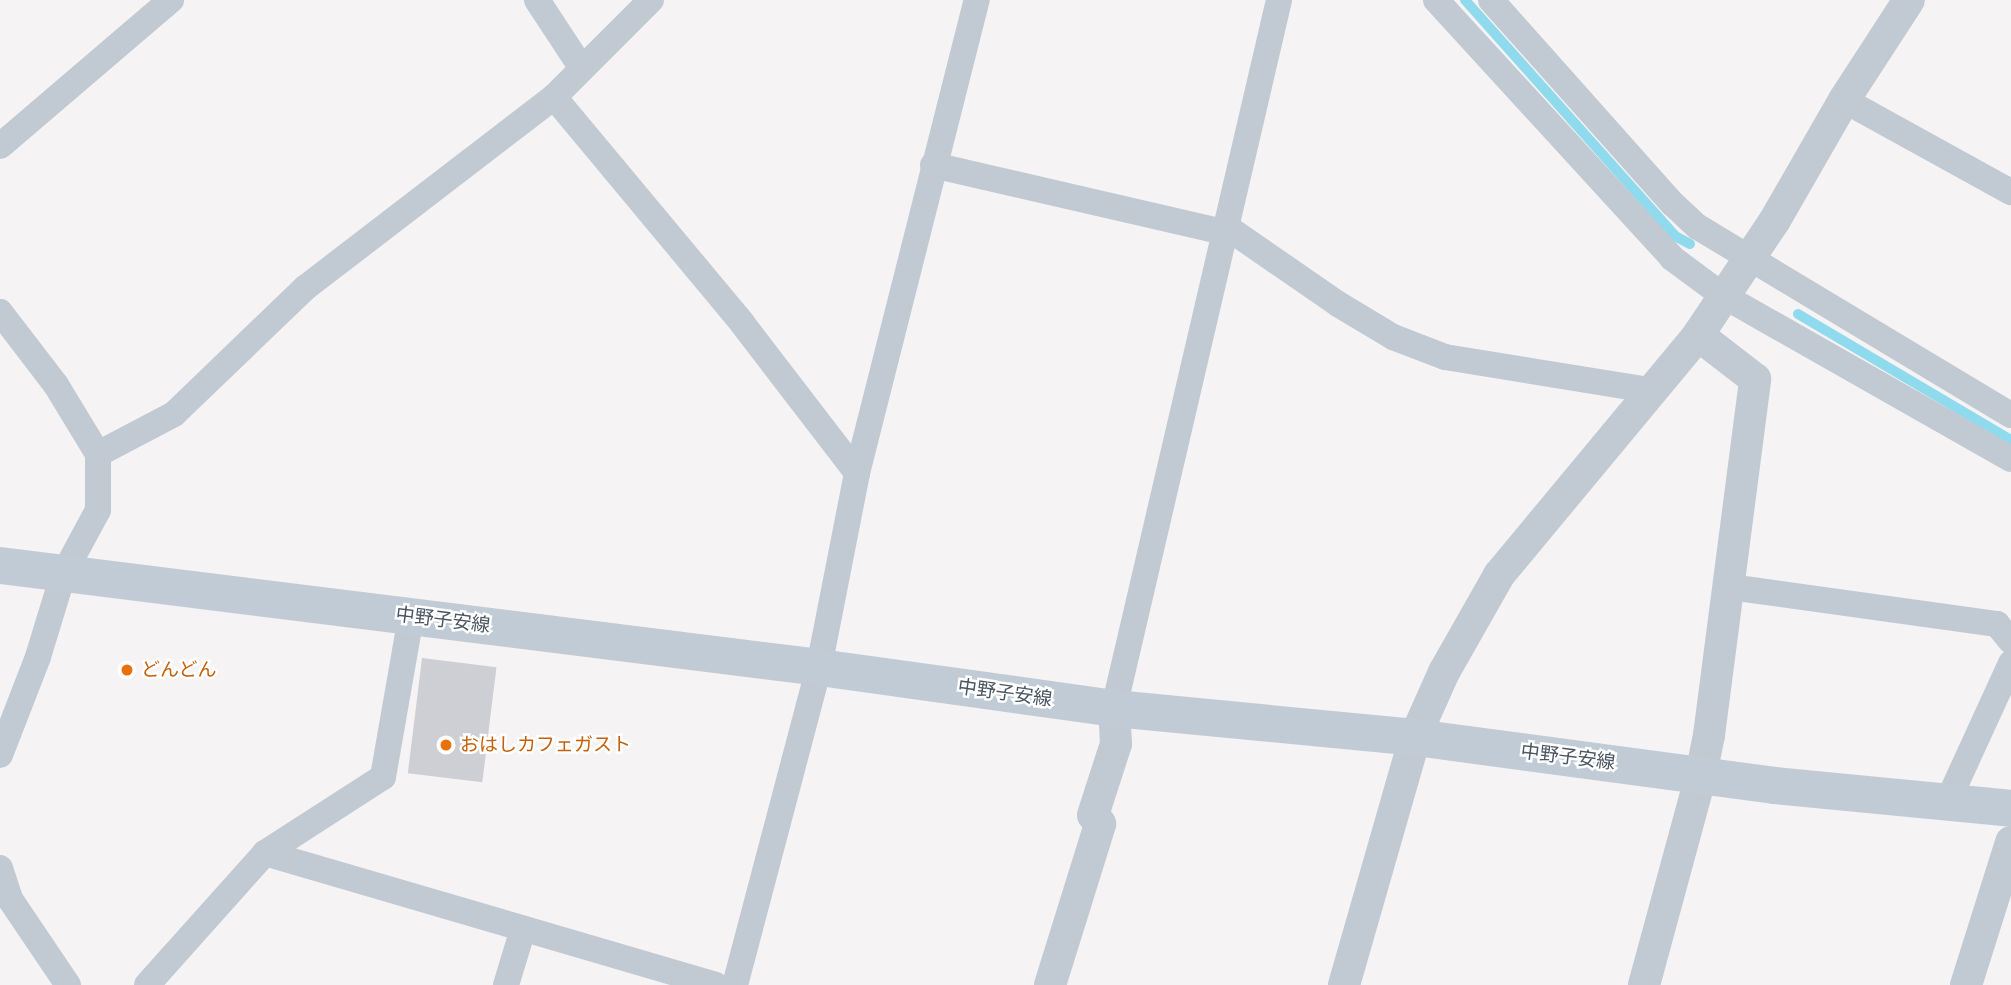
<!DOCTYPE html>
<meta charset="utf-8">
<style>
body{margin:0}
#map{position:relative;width:2011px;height:985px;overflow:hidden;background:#f5f3f3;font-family:"Space Grotesk","Noto Sans JP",sans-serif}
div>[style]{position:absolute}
.stream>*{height:10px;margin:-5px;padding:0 5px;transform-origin:5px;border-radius:5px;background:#90daee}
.building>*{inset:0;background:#cdcfd5;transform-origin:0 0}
.minor>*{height:26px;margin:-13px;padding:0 13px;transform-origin:13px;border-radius:13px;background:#c1cad2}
.tertiary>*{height:32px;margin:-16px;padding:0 16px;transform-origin:16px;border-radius:16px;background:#c1cad2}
.secondary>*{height:37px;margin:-18.5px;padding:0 18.5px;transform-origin:18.5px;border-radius:18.5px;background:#c1cbd6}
.dots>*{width:19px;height:19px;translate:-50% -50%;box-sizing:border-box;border:4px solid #fff;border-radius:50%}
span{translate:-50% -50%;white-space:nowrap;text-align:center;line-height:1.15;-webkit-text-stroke:5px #fff;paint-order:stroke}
.street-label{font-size:19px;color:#4a5661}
.food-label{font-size:19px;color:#c56008}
.left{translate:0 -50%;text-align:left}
</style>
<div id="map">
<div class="stream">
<i style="left:1465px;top:0;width:316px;rotate:48.3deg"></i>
<i style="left:1675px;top:236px;width:17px;rotate:28deg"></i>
<i style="left:1798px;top:314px;width:247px;rotate:30.6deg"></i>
</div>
<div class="building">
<i style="left:422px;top:658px;width:75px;height:116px;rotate:7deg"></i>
</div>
<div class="minor">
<i style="left:537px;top:0;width:80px;rotate:56.7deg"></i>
<i style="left:1436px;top:0;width:350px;rotate:47.5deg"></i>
<i style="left:1672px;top:258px;width:62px;rotate:36.5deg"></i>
<i style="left:1722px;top:295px;width:332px;rotate:29.6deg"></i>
<i style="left:1491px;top:0;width:273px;rotate:48.3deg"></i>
<i style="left:1673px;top:204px;width:34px;rotate:43deg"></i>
<i style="left:1698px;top:227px;width:365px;rotate:31deg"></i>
<i style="left:554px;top:97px;width:294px;rotate:50.2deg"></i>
<i style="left:742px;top:323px;width:189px;rotate:52.5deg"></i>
<i style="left:1844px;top:100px;width:191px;rotate:28.9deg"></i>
<i style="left:0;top:146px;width:225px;rotate:-40.5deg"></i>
<i style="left:933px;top:165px;width:302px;rotate:13deg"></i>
<i style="left:1228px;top:228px;width:134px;rotate:34.6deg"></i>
<i style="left:1338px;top:304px;width:64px;rotate:31deg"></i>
<i style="left:1393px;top:337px;width:56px;rotate:21deg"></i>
<i style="left:1445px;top:357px;width:207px;rotate:9.2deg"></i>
<i style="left:0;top:312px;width:92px;rotate:52.5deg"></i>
<i style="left:56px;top:385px;width:81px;rotate:58.7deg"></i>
<i style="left:98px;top:454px;width:56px;rotate:90deg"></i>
<i style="left:98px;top:510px;width:74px;rotate:118.3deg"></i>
<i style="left:63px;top:575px;width:86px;rotate:107deg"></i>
<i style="left:38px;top:657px;width:105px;rotate:111.2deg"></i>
<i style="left:98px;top:454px;width:86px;rotate:-27.8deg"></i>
<i style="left:174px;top:414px;width:182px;rotate:-43.9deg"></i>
<i style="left:305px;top:288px;width:314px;rotate:-37.5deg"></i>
<i style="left:554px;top:97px;width:137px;rotate:-45deg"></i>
<i style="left:1730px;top:587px;width:270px;rotate:7.9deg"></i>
<i style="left:1997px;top:624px;width:22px;rotate:51deg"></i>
<i style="left:1114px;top:708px;width:727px;rotate:-76.88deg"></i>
<i style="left:1947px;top:803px;width:154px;rotate:-65.4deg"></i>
<i style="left:265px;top:853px;width:469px;rotate:16.3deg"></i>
<i style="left:0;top:868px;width:33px;rotate:72deg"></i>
<i style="left:10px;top:899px;width:104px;rotate:56deg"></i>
<i style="left:147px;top:985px;width:177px;rotate:-48.2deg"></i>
<i style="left:265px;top:853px;width:140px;rotate:-32.8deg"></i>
<i style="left:383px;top:777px;width:163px;rotate:-80.1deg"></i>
<i style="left:506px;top:985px;width:59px;rotate:-73.1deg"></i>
<i style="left:735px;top:985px;width:329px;rotate:-75.2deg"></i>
<i style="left:819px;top:667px;width:198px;rotate:-78.9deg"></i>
<i style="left:857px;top:473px;width:488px;rotate:-75.8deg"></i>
</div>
<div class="tertiary">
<i style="left:1050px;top:985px;width:169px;rotate:-72.7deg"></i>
<i style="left:1100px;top:824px;width:11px;rotate:-128deg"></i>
<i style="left:1093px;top:815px;width:75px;rotate:-72.1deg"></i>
<i style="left:1116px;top:744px;width:36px;rotate:-93deg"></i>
<i style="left:1344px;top:985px;width:258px;rotate:-74deg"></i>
<i style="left:1415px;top:737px;width:71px;rotate:-66deg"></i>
<i style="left:1444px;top:672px;width:112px;rotate:-60.4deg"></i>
<i style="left:1499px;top:575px;width:312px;rotate:-50.3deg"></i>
<i style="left:1698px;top:335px;width:138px;rotate:-56.2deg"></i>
<i style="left:1775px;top:220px;width:138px;rotate:-60.1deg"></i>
<i style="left:1844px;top:100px;width:119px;rotate:-57deg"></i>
<i style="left:1644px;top:985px;width:218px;rotate:-74.8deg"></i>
<i style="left:1701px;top:775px;width:41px;rotate:-78.7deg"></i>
<i style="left:1709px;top:735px;width:359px;rotate:-82.6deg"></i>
<i style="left:1755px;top:379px;width:72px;rotate:-142.3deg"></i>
<i style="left:1966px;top:985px;width:150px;rotate:-72.5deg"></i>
</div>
<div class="secondary">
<i style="left:0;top:565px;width:825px;rotate:7.1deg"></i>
<i style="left:819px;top:667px;width:298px;rotate:7.9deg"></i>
<i style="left:1114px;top:708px;width:302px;rotate:5.5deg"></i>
<i style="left:1415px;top:737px;width:362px;rotate:7.6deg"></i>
<i style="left:1774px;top:785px;width:238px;rotate:5.5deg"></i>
</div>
<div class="dots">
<i style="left:127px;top:670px;background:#e8710a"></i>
<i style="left:446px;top:745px;background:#e8710a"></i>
</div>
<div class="street-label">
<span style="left:443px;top:620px;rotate:7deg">中野子安線</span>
<span style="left:1005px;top:693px;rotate:8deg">中野子安線</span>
<span style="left:1568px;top:757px;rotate:7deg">中野子安線</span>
</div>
<div class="food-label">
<span class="left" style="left:141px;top:670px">どんどん</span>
<span class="left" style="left:460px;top:745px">おはしカフェガスト</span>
</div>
</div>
